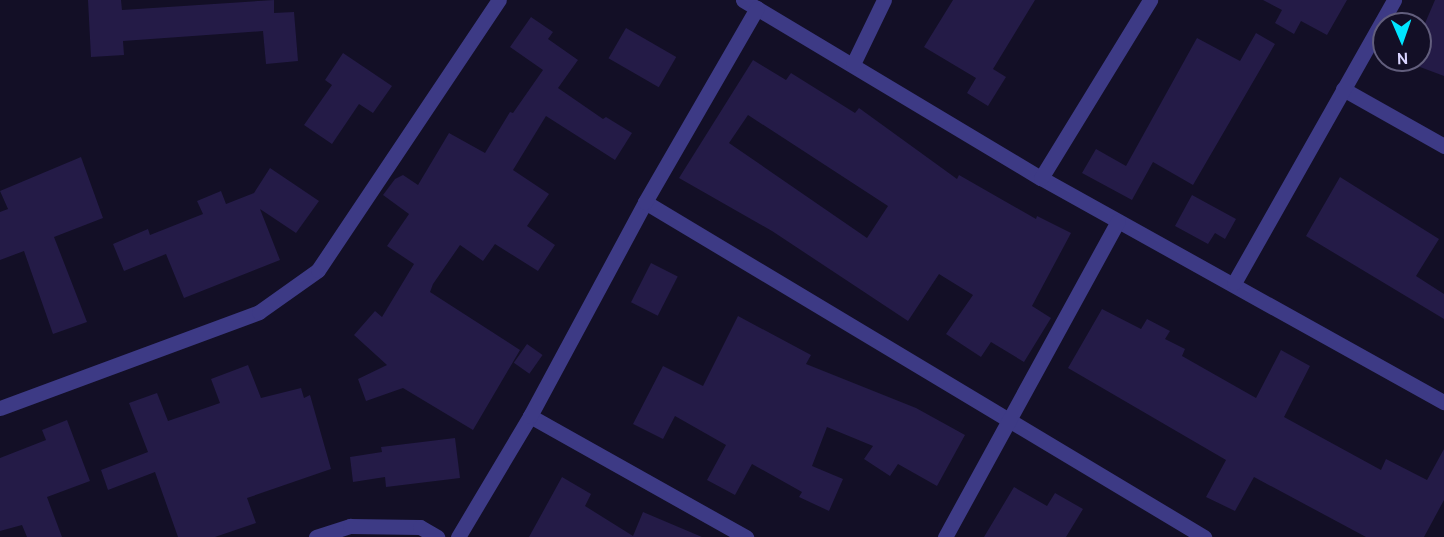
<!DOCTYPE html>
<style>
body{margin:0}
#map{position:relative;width:1444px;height:537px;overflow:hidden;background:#130f26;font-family:Cabin,sans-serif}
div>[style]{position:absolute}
.building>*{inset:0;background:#241b47;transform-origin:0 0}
.minor>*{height:15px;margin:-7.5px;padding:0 7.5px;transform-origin:7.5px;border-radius:7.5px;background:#3d3a85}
span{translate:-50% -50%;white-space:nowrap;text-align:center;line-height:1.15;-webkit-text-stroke:5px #130f26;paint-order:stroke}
.north{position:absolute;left:1372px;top:12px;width:60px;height:60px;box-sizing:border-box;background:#130f26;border:2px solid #625e7d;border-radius:50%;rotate:178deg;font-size:16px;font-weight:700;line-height:24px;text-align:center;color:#d9d4ff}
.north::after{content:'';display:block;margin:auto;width:21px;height:27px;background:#00e5ff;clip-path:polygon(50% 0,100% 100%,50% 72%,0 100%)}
</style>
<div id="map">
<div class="building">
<i style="clip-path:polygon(88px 0,121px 0,122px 10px,274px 0,274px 13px,294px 12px,298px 61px,266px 64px,263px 31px,123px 41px,124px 55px,91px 57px)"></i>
<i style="clip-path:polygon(953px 0,1035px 0,993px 69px,1006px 77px,988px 106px,967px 93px,976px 78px,924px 47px)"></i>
<i style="clip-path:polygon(1263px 0,1347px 0,1327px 35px,1301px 21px,1294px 34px,1275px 23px,1282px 10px)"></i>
<i style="clip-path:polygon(1435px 0,1444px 0,1444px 76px,1420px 67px,1420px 35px)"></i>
<i style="clip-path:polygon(531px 17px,553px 32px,548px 39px,578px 60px,558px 88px,603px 119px,606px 117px,632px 133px,615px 160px,546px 116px,513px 170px,549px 194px,527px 226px,555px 245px,538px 271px,495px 244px,483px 261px,460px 245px,433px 284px,430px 292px,520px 350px,473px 430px,403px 388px,366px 401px,358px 379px,387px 365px,354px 335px,375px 311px,382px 317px,414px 264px,387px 246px,409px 214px,383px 195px,395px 179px,403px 175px,418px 185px,449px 133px,485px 153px,510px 112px,513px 113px,543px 70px,510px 47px)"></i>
<i style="left:626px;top:28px;width:58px;height:35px;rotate:30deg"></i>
<i style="clip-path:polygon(1256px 33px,1275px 44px,1193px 185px,1153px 162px,1132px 200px,1082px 173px,1096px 149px,1126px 166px,1197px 38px,1240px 61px)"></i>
<i style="clip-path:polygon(343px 53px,392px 86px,373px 113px,359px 104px,332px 144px,304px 125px,332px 85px,325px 80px)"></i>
<i style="clip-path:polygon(evenodd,753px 60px,786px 80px,791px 73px,855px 113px,859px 108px,957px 179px,959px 175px,1036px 219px,1037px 216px,1071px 233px,1032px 306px,1051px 318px,1024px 362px,991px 342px,981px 357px,946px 334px,973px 295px,939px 274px,908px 321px,772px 231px,679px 178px,753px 60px,748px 115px,888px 206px,867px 238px,729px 143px,748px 115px)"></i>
<i style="clip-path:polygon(81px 157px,103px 218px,54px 237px,87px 322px,53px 334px,24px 251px,0 260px,0 212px,8px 209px,0 191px)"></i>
<i style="clip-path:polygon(270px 168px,319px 201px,296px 233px,260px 209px,280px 260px,184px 298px,166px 254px,124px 271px,113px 244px,148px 229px,150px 235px,203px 214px,197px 201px,221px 191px,226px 204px,254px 193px)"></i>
<i style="clip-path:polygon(1340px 177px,1439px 239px,1416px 276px,1444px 294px,1444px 319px,1306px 236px)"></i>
<i style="clip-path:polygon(1192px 195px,1236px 219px,1225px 239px,1215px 233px,1208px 244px,1175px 226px)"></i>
<i style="left:651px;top:263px;width:30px;height:44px;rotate:27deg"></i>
<i style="clip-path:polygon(1102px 309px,1141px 329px,1147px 319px,1170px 331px,1165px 339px,1185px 349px,1182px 356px,1256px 398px,1281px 350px,1310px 366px,1284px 417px,1381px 470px,1386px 459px,1427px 480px,1444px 449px,1444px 500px,1424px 537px,1366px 537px,1254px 477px,1235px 511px,1206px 497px,1226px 460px,1068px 368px)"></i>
<i style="clip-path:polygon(738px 316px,811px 355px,806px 364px,916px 408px,965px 435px,937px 486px,898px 464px,890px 476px,864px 459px,873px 446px,827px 427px,812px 466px,843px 479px,829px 511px,799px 497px,802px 492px,752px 464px,735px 495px,707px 480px,726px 445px,675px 416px,663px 439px,633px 424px,663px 366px,703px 386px)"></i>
<i style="left:527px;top:344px;width:19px;height:23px;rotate:35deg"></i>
<i style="clip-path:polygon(248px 365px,261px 398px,301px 388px,304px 398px,310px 395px,331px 469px,247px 498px,256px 523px,215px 537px,178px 537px,155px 472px,108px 490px,101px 470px,148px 452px,129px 403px,157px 393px,168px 421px,220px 403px,211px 379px)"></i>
<i style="clip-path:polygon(67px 420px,90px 481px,47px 497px,62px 537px,27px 537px,22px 525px,0 531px,0 458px,46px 440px,42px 430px)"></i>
<i style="clip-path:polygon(455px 438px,460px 478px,386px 487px,385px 477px,353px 482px,350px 457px,382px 452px,381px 447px)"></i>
<i style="clip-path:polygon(562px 477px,591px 494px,585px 506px,633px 536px,643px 512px,702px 537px,529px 537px)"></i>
<i style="clip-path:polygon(1014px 487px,1047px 506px,1055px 493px,1083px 509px,1066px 537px,984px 537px)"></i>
</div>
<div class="minor">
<i style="left:743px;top:0;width:347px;rotate:30.9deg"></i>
<i style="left:1041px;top:178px;width:461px;rotate:29.1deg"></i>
<i style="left:853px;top:64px;width:71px;rotate:-64.2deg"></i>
<i style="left:1343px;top:89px;width:116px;rotate:29.4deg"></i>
<i style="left:1041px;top:178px;width:209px;rotate:-58.5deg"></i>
<i style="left:645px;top:202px;width:652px;rotate:30.93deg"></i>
<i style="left:1234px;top:283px;width:325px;rotate:-60.5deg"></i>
<i style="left:0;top:408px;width:276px;rotate:-20.3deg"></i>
<i style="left:259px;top:312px;width:72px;rotate:-35.4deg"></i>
<i style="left:318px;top:270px;width:325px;rotate:-56.2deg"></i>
<i style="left:530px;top:416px;width:248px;rotate:29.3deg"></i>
<i style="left:316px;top:537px;width:36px;rotate:-18deg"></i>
<i style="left:350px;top:526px;width:70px;rotate:0.8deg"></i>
<i style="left:420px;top:527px;width:20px;rotate:30deg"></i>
<i style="left:458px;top:537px;width:141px;rotate:-59.2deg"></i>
<i style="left:530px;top:416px;width:243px;rotate:-61.7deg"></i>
<i style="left:645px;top:202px;width:224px;rotate:-60deg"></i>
<i style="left:945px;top:537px;width:360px;rotate:-61.3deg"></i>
</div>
<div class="north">N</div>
</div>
